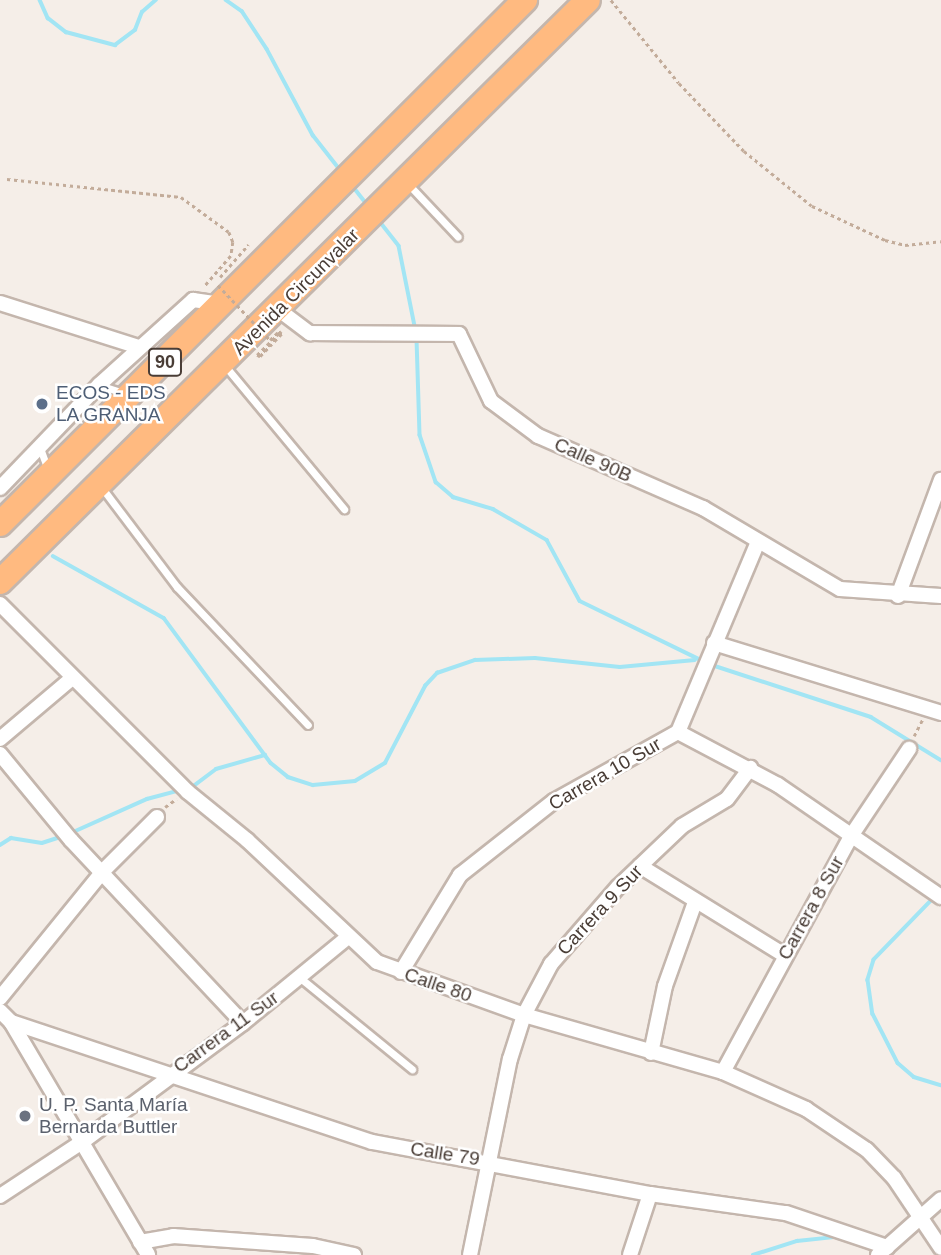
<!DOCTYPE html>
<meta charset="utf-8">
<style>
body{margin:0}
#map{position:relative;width:941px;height:1255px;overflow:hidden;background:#f5eee8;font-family:Arial,sans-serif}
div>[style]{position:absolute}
.stream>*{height:3.5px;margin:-1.75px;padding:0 1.75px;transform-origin:1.75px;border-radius:1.75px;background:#a2e5f4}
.path>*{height:2.5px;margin-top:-1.25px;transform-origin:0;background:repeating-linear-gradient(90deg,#c3ac9a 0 3.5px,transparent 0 7px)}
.roads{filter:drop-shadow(2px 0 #c4b6ad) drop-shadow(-2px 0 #c4b6ad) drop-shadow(0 2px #c4b6ad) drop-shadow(0 -2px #c4b6ad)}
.service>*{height:7px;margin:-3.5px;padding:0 3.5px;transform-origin:3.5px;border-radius:3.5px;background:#fff}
.minor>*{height:14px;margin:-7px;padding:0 7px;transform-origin:7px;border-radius:7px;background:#fff}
.trunk>*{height:24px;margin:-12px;padding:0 12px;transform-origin:12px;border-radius:12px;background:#ffba80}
.path-bridge>*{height:2.5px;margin-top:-1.25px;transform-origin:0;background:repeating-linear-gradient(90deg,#c3ac9a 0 3.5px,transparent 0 7px)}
.dots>*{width:19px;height:19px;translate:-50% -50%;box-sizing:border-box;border:4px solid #fff;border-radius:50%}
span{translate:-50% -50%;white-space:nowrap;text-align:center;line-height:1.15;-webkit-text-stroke:5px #fff;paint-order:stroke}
.shield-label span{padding:2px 5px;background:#fff;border:2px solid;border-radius:5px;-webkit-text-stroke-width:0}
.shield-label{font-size:18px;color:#493d36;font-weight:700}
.street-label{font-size:19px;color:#493d36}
.service-label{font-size:19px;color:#4e5e75}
.left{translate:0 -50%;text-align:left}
.worship-label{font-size:19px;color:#5b616d}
</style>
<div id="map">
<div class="stream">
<i style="left:40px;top:0;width:20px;rotate:66deg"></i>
<i style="left:48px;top:18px;width:23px;rotate:38deg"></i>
<i style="left:66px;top:32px;width:51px;rotate:14.9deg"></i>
<i style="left:115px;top:45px;width:25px;rotate:-37deg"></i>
<i style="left:135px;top:30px;width:19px;rotate:-69deg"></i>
<i style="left:142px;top:12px;width:18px;rotate:-41deg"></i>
<i style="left:226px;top:0;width:19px;rotate:35deg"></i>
<i style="left:242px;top:11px;width:45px;rotate:56.7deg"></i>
<i style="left:267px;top:49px;width:98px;rotate:61.9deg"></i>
<i style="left:313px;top:135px;width:46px;rotate:52.1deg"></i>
<i style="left:352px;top:185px;width:24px;rotate:52deg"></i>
<i style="left:378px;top:219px;width:34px;rotate:52deg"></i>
<i style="left:399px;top:246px;width:87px;rotate:78.7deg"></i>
<i style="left:417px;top:339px;width:96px;rotate:88.2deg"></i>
<i style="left:420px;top:435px;width:50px;rotate:71.2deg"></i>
<i style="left:436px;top:482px;width:23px;rotate:41deg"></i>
<i style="left:453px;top:497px;width:42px;rotate:16.7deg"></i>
<i style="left:493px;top:509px;width:62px;rotate:29.9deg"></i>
<i style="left:547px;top:540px;width:69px;rotate:61.6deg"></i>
<i style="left:580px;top:601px;width:139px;rotate:26deg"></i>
<i style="left:53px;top:556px;width:127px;rotate:29.2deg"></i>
<i style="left:164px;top:618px;width:180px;rotate:53.6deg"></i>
<i style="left:271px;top:763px;width:22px;rotate:39deg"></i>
<i style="left:288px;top:777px;width:26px;rotate:18deg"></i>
<i style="left:313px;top:785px;width:42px;rotate:-5.4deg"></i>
<i style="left:355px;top:781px;width:35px;rotate:-31deg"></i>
<i style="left:385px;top:763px;width:87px;rotate:-62.5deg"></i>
<i style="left:425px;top:686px;width:18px;rotate:-47deg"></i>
<i style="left:437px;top:673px;width:40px;rotate:-18.9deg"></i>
<i style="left:475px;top:660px;width:60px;rotate:-1.9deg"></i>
<i style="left:535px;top:658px;width:85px;rotate:6deg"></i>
<i style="left:620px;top:667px;width:75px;rotate:-5.3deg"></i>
<i style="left:712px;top:665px;width:167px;rotate:18.1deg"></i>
<i style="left:871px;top:717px;width:82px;rotate:31.6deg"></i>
<i style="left:191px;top:788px;width:31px;rotate:-37deg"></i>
<i style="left:216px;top:769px;width:51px;rotate:-15.9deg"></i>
<i style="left:71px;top:833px;width:83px;rotate:-24.1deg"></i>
<i style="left:147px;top:799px;width:34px;rotate:-15deg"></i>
<i style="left:0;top:845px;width:13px;rotate:-32deg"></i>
<i style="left:11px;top:838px;width:31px;rotate:9deg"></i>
<i style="left:42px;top:843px;width:23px;rotate:-18deg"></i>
<i style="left:934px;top:898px;width:86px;rotate:134.1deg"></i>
<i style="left:874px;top:960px;width:21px;rotate:107deg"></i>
<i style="left:868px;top:980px;width:34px;rotate:82deg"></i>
<i style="left:873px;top:1014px;width:55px;rotate:63deg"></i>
<i style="left:898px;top:1063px;width:21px;rotate:41deg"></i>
<i style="left:914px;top:1077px;width:28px;rotate:17deg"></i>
<i style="left:753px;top:1255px;width:46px;rotate:-17.7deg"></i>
<i style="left:797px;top:1241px;width:39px;rotate:-6deg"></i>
</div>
<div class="path">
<i style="left:611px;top:0;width:107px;rotate:50.7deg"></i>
<i style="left:679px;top:83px;width:94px;rotate:46.3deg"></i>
<i style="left:744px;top:151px;width:87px;rotate:39deg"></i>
<i style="left:812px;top:206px;width:81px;rotate:25deg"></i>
<i style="left:885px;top:240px;width:21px;rotate:14deg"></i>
<i style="left:905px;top:245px;width:36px;rotate:-6deg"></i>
<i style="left:7px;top:179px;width:175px;rotate:5.9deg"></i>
<i style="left:181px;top:197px;width:59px;rotate:36.1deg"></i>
<i style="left:229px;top:232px;width:11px;rotate:68deg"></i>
<i style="left:233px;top:242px;width:14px;rotate:98deg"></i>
<i style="left:231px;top:256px;width:41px;rotate:131.1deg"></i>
<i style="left:220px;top:277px;width:43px;rotate:-48.8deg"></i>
<i style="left:914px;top:736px;width:18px;rotate:-63deg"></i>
<i style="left:165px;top:807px;width:14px;rotate:-36deg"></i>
</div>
<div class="roads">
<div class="service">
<i style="left:409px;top:185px;width:71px;rotate:46.7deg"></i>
<i style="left:226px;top:367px;width:185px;rotate:50.3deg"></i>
<i style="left:99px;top:385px;width:26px;rotate:18deg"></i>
<i style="left:40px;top:448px;width:23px;rotate:70deg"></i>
<i style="left:102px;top:488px;width:124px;rotate:52.9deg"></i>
<i style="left:177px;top:587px;width:190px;rotate:46.5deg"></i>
<i style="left:299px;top:977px;width:146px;rotate:39.2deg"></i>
</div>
<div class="minor">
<i style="left:0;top:303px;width:146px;rotate:17.6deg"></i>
<i style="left:279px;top:310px;width:39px;rotate:37deg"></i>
<i style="left:310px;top:333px;width:149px;rotate:0.4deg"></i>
<i style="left:459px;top:334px;width:74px;rotate:64.5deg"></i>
<i style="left:491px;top:401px;width:59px;rotate:36.7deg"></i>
<i style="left:538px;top:436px;width:180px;rotate:23.6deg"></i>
<i style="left:703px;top:508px;width:159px;rotate:30.6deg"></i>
<i style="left:840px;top:589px;width:101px;rotate:4deg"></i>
<i style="left:0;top:488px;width:143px;rotate:-46.1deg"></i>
<i style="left:99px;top:385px;width:127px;rotate:-42.1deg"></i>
<i style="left:193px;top:300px;width:30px;rotate:8deg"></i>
<i style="left:898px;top:596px;width:124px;rotate:-69.7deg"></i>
<i style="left:0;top:604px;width:266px;rotate:45deg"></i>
<i style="left:188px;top:792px;width:76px;rotate:39.1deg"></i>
<i style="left:247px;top:840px;width:178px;rotate:43.2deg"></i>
<i style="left:377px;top:962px;width:156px;rotate:19.8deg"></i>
<i style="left:524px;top:1015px;width:207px;rotate:16deg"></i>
<i style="left:723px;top:1072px;width:91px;rotate:24deg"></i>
<i style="left:806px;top:1109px;width:73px;rotate:33.9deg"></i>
<i style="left:867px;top:1150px;width:39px;rotate:46deg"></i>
<i style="left:894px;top:1178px;width:84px;rotate:56.1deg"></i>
<i style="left:714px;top:643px;width:238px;rotate:17.1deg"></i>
<i style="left:678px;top:732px;width:113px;rotate:27.9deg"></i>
<i style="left:778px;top:785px;width:198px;rotate:34.5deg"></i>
<i style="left:0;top:739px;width:93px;rotate:-40.2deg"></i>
<i style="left:0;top:754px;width:112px;rotate:50.5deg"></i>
<i style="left:71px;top:840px;width:251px;rotate:46.8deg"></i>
<i style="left:640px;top:866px;width:169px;rotate:31.7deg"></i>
<i style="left:401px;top:972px;width:114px;rotate:-58.7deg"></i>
<i style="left:460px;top:875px;width:120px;rotate:-38.2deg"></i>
<i style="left:554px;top:801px;width:142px;rotate:-29.1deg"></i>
<i style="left:678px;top:732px;width:206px;rotate:-67.2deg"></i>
<i style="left:0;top:998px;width:165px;rotate:-50.9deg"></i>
<i style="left:104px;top:870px;width:75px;rotate:-45deg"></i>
<i style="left:0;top:1011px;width:16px;rotate:45deg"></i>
<i style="left:11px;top:1022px;width:270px;rotate:59.5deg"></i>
<i style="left:11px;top:1022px;width:380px;rotate:18.4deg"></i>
<i style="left:372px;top:1142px;width:283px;rotate:10.6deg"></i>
<i style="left:650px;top:1194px;width:137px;rotate:8deg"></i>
<i style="left:786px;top:1213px;width:107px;rotate:18.6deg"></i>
<i style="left:651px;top:1053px;width:68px;rotate:-78.2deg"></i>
<i style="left:665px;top:986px;width:89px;rotate:-70.3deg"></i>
<i style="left:723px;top:1072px;width:268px;rotate:-61.5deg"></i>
<i style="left:851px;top:836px;width:105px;rotate:-56.3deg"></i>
<i style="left:0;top:1196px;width:98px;rotate:-33.4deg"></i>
<i style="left:82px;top:1142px;width:200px;rotate:-36.5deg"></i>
<i style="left:243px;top:1023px;width:136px;rotate:-39.3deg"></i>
<i style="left:140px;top:1242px;width:34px;rotate:-10deg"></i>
<i style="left:173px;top:1236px;width:140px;rotate:4.1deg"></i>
<i style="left:313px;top:1246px;width:42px;rotate:12.4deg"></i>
<i style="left:470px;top:1255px;width:200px;rotate:-78.5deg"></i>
<i style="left:510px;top:1059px;width:46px;rotate:-72.3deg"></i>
<i style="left:524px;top:1015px;width:58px;rotate:-62.1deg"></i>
<i style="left:551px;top:964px;width:102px;rotate:-49deg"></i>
<i style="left:618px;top:887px;width:88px;rotate:-43.6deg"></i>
<i style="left:682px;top:826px;width:52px;rotate:-31deg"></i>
<i style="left:727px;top:799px;width:39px;rotate:-53deg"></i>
<i style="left:630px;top:1255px;width:64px;rotate:-71.8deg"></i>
<i style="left:878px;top:1255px;width:84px;rotate:-41.6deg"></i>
</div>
<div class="trunk">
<i style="left:0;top:524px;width:742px;rotate:-44.95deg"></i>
<i style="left:0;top:582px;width:827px;rotate:-44.71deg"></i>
</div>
</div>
<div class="path-bridge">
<i style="left:218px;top:285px;width:76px;rotate:46.6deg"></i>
<i style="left:270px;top:340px;width:13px;rotate:-45deg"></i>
<i style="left:279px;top:331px;width:4px;rotate:45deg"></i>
<i style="left:282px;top:334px;width:32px;rotate:134deg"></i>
<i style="left:260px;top:357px;width:4px;rotate:-146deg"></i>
<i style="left:257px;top:355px;width:31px;rotate:-45deg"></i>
<i style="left:279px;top:333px;width:27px;rotate:129deg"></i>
</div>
<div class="dots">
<i style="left:42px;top:404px;background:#5c6f8a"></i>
<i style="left:25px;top:1116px;background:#6b7280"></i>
</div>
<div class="shield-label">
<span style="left:165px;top:362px">90</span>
</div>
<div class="street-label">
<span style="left:296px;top:292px;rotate:-45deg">Avenida Circunvalar</span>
<span style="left:593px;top:460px;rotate:24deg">Calle 90B</span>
<span style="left:605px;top:774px;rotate:-30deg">Carrera 10 Sur</span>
<span style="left:811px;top:908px;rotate:-61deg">Carrera 8 Sur</span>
<span style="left:600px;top:910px;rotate:-47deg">Carrera 9 Sur</span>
<span style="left:438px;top:985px;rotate:19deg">Calle 80</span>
<span style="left:226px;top:1032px;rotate:-36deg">Carrera 11 Sur</span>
<span style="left:445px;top:1154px;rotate:9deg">Calle 79</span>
</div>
<div class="service-label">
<span class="left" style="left:56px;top:404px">ECOS - EDS<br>LA GRANJA</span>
</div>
<div class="worship-label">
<span class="left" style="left:39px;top:1116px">U. P. Santa María<br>Bernarda Buttler</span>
</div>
</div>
